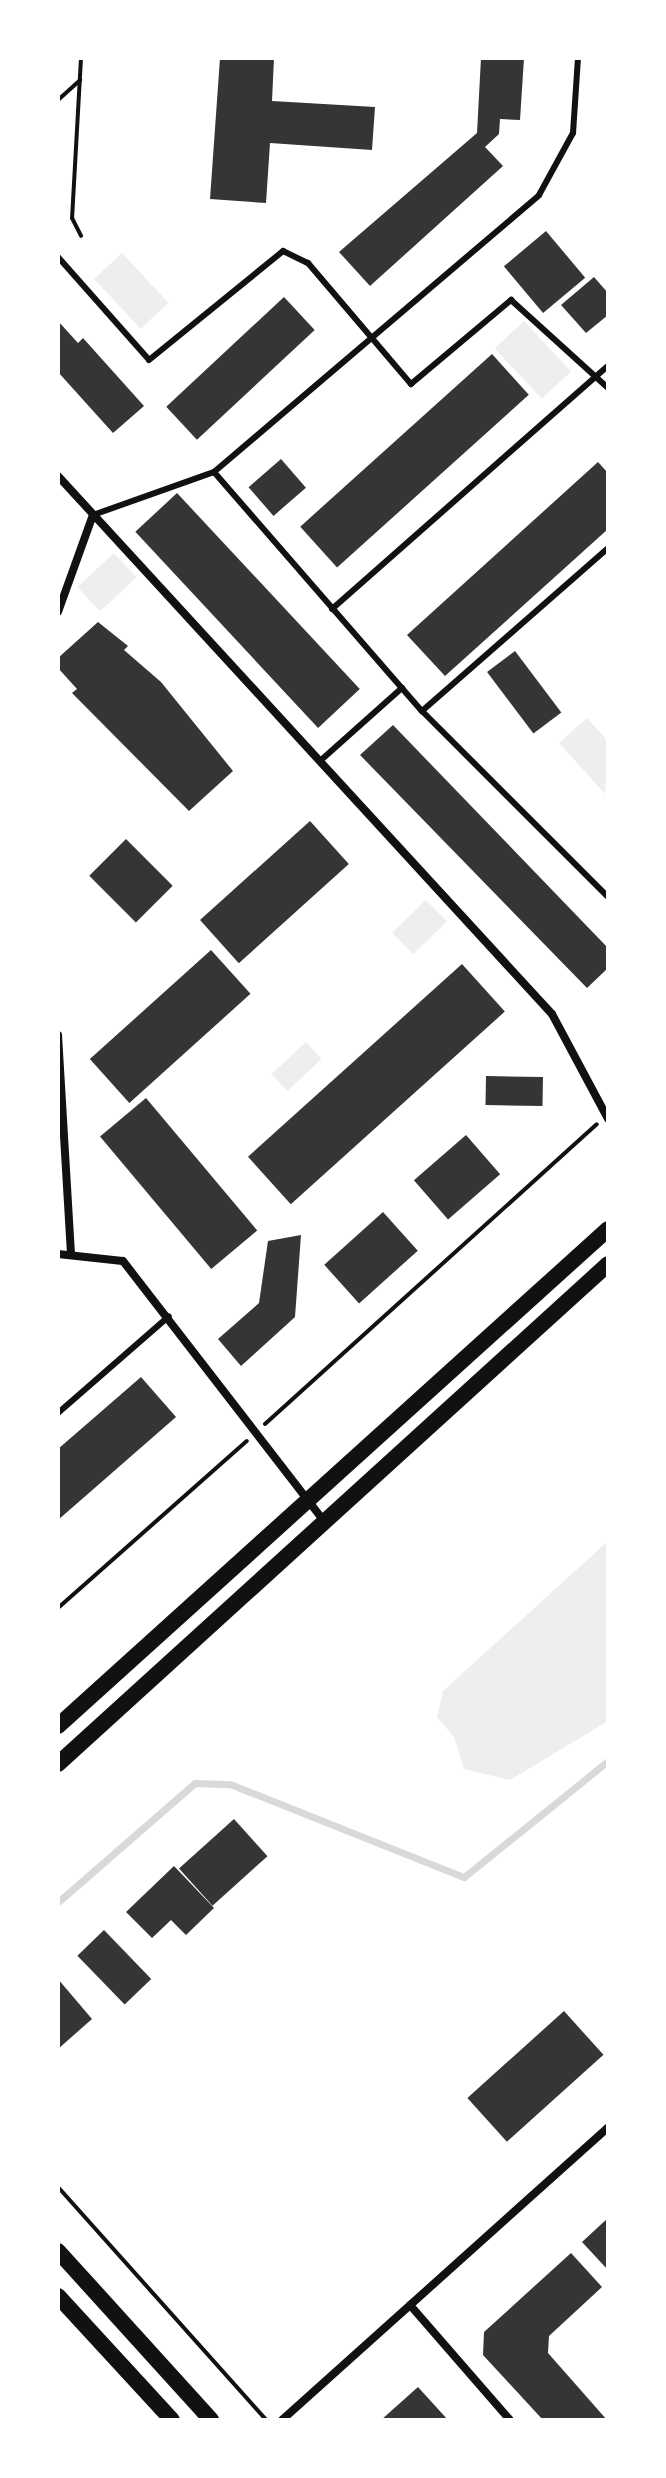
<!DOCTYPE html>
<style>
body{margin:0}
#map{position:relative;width:666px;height:2478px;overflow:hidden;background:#fff;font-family:"Crimson Pro",serif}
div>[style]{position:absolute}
.green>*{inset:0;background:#eee;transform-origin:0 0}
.stream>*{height:7px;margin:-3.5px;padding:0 3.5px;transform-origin:3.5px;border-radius:3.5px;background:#d9d9d9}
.building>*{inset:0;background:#353535;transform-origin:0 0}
.path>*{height:4px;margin:-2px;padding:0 2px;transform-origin:2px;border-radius:2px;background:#111}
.service>*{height:6px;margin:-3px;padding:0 3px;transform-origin:3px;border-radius:3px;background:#111}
.minor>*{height:8px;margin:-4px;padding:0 4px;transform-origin:4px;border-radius:4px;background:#111}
.secondary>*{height:16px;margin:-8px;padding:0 8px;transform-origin:8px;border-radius:8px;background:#111}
span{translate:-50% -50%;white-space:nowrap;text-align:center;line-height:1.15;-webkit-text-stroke:7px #fff;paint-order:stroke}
.frame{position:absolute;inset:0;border:60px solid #fff;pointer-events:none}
</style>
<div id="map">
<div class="green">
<i style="left:122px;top:253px;width:68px;height:38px;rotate:47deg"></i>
<i style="left:524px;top:321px;width:69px;height:40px;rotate:47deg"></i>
<i style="left:114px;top:553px;width:33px;height:50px;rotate:47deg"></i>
<i style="clip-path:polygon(587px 718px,608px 741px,605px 794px,559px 743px)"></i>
<i style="left:426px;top:900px;width:30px;height:47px;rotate:46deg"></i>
<i style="left:306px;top:1042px;width:23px;height:47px;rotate:47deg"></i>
<i style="clip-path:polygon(608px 1541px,608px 1721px,510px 1780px,464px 1769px,454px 1737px,437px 1717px,443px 1691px)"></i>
</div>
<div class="stream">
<i style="left:58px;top:1902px;width:181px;rotate:-41deg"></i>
<i style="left:195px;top:1783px;width:35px;rotate:2deg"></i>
<i style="left:230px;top:1784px;width:252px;rotate:21.7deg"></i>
<i style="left:464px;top:1877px;width:185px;rotate:-38.9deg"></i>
</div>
<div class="building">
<i style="clip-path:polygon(220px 58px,274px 58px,272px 101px,375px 107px,372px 150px,270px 143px,266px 203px,210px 199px)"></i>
<i style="clip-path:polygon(481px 58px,524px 58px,520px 120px,500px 119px,499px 134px,485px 147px,503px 166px,370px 286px,339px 252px,477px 133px)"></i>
<i style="left:546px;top:231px;width:61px;height:55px;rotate:50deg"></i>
<i style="clip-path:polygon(594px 277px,608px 293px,608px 315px,586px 333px,561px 305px)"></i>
<i style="left:284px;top:297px;width:45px;height:161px;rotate:47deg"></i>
<i style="clip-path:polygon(58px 321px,78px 343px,83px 338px,144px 406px,113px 433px,58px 372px)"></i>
<i style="left:492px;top:354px;width:55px;height:258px;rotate:48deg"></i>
<i style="left:281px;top:459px;width:38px;height:43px;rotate:49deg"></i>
<i style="clip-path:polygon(598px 462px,608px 473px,608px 529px,445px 676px,407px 635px)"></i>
<i style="left:177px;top:493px;width:268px;height:57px;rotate:47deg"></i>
<i style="clip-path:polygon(98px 622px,128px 646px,124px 650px,161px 682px,233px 771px,189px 811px,72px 693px,77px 689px,58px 668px,58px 658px)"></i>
<i style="left:515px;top:651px;width:77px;height:35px;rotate:53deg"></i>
<i style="clip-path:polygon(393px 725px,608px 948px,608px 968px,587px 988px,360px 755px)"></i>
<i style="left:310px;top:821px;width:58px;height:148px;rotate:48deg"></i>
<i style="left:126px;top:839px;width:66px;height:52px;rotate:45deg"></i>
<i style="left:211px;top:950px;width:59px;height:163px;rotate:48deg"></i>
<i style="left:462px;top:964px;width:64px;height:288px;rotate:48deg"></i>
<i style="left:486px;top:1076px;width:57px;height:29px;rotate:1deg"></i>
<i style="left:146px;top:1098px;width:173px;height:60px;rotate:50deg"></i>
<i style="left:466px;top:1135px;width:52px;height:69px;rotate:49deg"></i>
<i style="left:383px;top:1212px;width:52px;height:79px;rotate:48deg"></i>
<i style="clip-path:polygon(301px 1235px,295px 1317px,241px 1366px,218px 1339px,259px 1303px,268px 1241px)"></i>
<i style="clip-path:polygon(141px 1377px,176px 1417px,58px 1520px,58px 1449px)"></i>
<i style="left:234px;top:1819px;width:50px;height:74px;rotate:48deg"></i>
<i style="clip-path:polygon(174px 1866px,214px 1908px,186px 1935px,171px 1920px,152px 1938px,126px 1912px)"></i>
<i style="left:104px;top:1930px;width:68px;height:37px;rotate:46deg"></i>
<i style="clip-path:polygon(58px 1979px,92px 2019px,58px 2049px)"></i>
<i style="left:564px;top:2011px;width:59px;height:130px;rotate:48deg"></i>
<i style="clip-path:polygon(608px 2218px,608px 2270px,582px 2242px)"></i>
<i style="clip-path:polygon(571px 2253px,602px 2287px,549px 2336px,548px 2353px,607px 2420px,543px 2420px,483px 2355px,484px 2332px)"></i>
<i style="clip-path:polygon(418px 2387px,448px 2420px,381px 2420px)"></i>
</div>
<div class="path">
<i style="left:81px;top:58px;width:160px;rotate:93.2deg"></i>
<i style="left:72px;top:218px;width:20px;rotate:63deg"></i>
<i style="left:58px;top:100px;width:30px;rotate:-42deg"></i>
<i style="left:265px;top:1424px;width:447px;rotate:-42.1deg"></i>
<i style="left:58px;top:1608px;width:252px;rotate:-41.5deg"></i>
<i style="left:58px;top:2187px;width:312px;rotate:48.2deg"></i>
</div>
<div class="service">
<i style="left:58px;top:257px;width:137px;rotate:48.5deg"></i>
<i style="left:149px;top:360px;width:173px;rotate:-39.1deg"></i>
<i style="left:283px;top:251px;width:28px;rotate:26deg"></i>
<i style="left:308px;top:263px;width:159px;rotate:49.6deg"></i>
<i style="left:411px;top:384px;width:131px;rotate:-40deg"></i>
<i style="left:511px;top:300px;width:131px;rotate:42.2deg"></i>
<i style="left:214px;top:472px;width:317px;rotate:49deg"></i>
<i style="left:422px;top:711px;width:263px;rotate:45deg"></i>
<i style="left:93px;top:515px;width:128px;rotate:-19.6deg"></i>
<i style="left:214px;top:472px;width:427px;rotate:-40.4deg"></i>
<i style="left:539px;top:195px;width:71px;rotate:-61.3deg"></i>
<i style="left:573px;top:133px;width:75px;rotate:-86.2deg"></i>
<i style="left:332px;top:609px;width:368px;rotate:-41.4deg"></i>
<i style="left:422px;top:711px;width:247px;rotate:-41.2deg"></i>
<i style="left:320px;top:761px;width:110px;rotate:-41.7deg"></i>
<i style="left:58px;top:1413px;width:147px;rotate:-41.1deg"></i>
</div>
<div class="minor">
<i style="left:58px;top:476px;width:730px;rotate:47.44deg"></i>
<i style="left:552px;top:1014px;width:119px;rotate:61.9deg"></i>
<i style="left:58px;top:612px;width:103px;rotate:-70.2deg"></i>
<i style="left:58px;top:1035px;width:217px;rotate:86.6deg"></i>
<i style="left:58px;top:1254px;width:65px;rotate:6.1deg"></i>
<i style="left:123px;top:1261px;width:330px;rotate:52.3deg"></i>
<i style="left:410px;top:2305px;width:152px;rotate:49deg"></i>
<i style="left:282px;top:2420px;width:438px;rotate:-41.9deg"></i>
</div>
<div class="secondary">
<i style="left:58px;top:1726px;width:741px;rotate:-42.1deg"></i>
<i style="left:58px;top:1764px;width:743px;rotate:-42.27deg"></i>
<i style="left:58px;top:2251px;width:228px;rotate:47.8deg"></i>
<i style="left:58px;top:2296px;width:168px;rotate:47.4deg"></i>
</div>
<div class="frame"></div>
</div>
